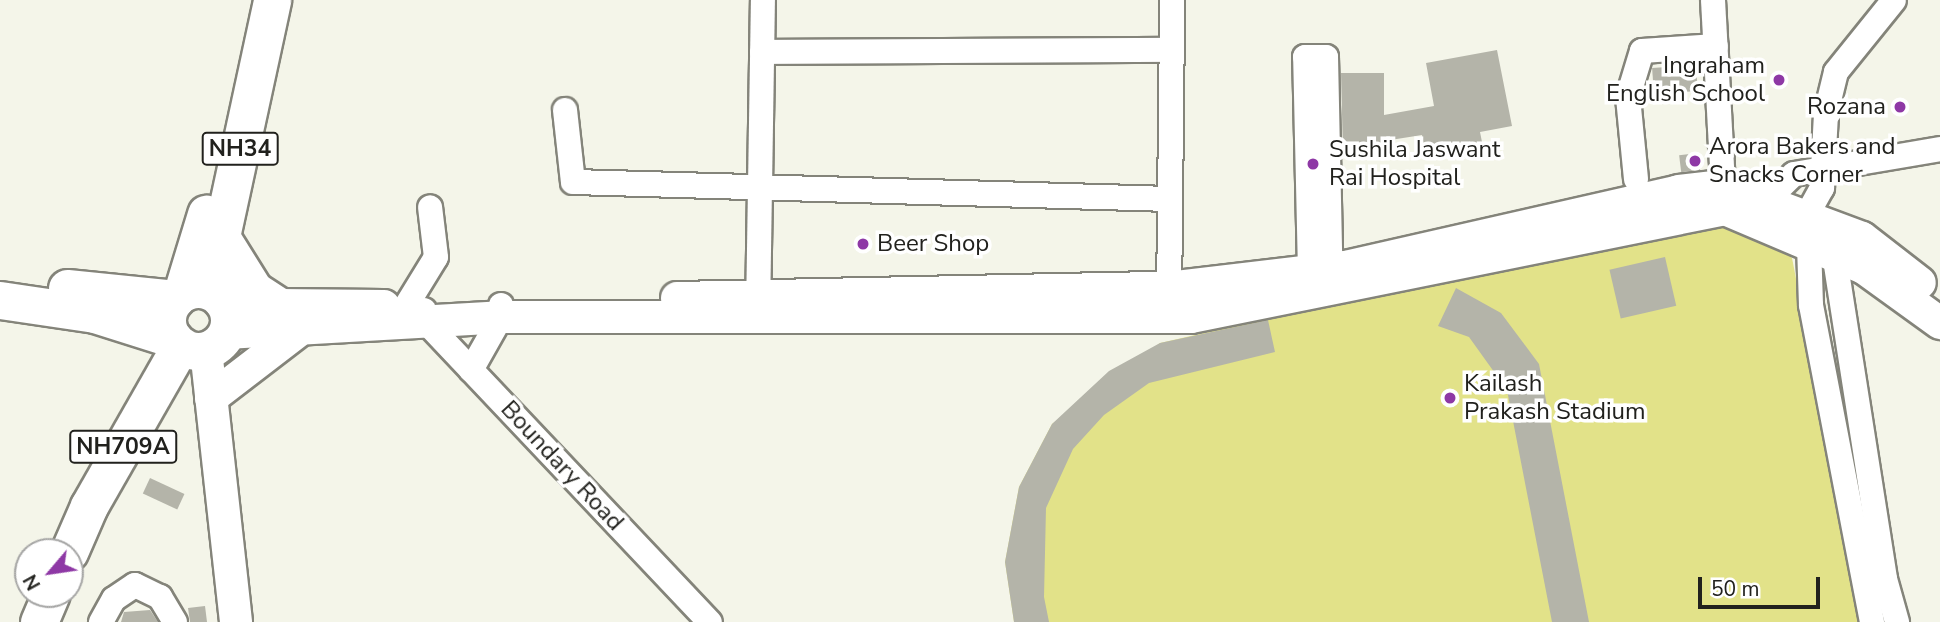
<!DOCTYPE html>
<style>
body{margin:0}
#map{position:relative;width:1940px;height:622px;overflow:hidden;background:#f4f5e9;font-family:"Nunito Sans",sans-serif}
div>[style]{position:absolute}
.green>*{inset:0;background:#e2e289}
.building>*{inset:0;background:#b4b4a9;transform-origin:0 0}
.roads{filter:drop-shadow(2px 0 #84847a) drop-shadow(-2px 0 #84847a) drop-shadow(0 2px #84847a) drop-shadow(0 -2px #84847a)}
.minor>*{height:24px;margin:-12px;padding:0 12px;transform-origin:12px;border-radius:12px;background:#fff}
.major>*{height:32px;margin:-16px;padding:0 16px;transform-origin:16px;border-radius:16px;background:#fff}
.highway>*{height:37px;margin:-18.5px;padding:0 18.5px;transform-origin:18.5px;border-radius:18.5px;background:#fff}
.highway>.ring{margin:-18.5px;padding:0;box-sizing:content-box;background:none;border:37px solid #fff;border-radius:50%}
.dots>*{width:19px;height:19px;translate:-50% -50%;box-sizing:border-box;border:4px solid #fff;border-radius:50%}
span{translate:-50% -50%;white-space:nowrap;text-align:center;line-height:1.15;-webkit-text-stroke:7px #fff;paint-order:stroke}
.shield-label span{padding:2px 5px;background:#fff;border:2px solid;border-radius:5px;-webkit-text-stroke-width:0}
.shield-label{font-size:23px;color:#21211d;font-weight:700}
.poi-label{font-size:24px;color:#21211d}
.right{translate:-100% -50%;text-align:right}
.left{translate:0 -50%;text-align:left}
.street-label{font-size:24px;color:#21211d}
.north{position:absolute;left:14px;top:538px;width:70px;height:70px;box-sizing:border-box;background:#fff;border:2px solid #a6a6a5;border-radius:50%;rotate:241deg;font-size:19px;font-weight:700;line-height:28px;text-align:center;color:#21211d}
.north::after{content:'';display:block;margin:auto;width:24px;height:32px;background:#8e38a5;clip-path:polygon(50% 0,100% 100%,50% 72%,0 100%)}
.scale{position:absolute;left:1698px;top:577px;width:122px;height:32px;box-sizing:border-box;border:4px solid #21211d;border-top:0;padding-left:9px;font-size:21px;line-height:24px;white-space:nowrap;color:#21211d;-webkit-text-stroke:5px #fff;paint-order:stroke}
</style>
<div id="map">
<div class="green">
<i style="clip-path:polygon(1715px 217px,1758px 224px,1792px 258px,1864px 622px,1014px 622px,1005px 562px,1019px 487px,1052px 424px,1160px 343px)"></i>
</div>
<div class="building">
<i style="clip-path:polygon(1497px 50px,1512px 126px,1480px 132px,1482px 142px,1425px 152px,1422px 135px,1384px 141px,1384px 154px,1343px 154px,1341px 73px,1384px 73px,1384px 115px,1434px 106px,1426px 63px)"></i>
<i style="left:1696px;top:65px;width:26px;height:44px;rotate:86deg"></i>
<i style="left:1698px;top:153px;width:17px;height:19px;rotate:83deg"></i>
<i style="left:1665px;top:257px;width:50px;height:57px;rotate:77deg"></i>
<i style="clip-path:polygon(1456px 288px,1501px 313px,1539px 364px,1589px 622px,1552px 622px,1507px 390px,1469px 337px,1438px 326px)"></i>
<i style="clip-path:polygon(1268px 320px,1275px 352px,1149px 383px,1104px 415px,1073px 449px,1046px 508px,1044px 597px,1049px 622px,1014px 622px,1005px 562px,1019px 487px,1052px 424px,1109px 371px,1160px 343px)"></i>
<i style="left:150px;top:478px;width:38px;height:17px;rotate:25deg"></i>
<i style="clip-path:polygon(205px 606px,207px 622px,190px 622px,188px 608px)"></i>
<i style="clip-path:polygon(150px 610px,158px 622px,121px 622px,124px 612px)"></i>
</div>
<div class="roads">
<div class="minor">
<i style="left:1713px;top:0;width:202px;rotate:86.9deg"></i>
<i style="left:762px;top:52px;width:409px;rotate:-0.3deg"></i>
<i style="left:565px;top:110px;width:72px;rotate:83.7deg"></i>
<i style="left:573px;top:182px;width:596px;rotate:1.63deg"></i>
<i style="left:1636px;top:179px;width:82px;rotate:-95.6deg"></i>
<i style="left:1628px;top:97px;width:48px;rotate:-73.1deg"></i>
<i style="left:1642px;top:51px;width:74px;rotate:-3.9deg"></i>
<i style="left:1765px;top:202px;width:40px;rotate:-44deg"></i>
<i style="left:1794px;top:174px;width:148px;rotate:-9.7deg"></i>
<i style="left:1832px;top:240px;width:343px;rotate:81.1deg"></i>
<i style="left:1885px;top:579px;width:45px;rotate:74.4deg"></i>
<i style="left:1310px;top:271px;width:214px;rotate:-91.3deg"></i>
<i style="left:1305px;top:57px;width:21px"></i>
<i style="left:1326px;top:57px;width:230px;rotate:88.8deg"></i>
<i style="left:1169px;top:304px;width:304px;rotate:-89.4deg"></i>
<i style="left:406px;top:306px;width:57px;rotate:-58.5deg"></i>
<i style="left:436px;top:257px;width:50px;rotate:-96.8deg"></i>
<i style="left:424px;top:310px;width:10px;rotate:90deg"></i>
<i style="left:424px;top:320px;width:416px;rotate:46.6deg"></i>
<i style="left:758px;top:314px;width:314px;rotate:-89.1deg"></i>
<i style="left:471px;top:370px;width:61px;rotate:-60.5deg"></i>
<i style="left:501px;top:317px;width:12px;rotate:-90deg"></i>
<i style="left:101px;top:622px;width:26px;rotate:-61deg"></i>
<i style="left:114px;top:599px;width:25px;rotate:-34deg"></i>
<i style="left:135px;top:585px;width:28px;rotate:26deg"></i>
<i style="left:160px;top:597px;width:29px;rotate:59deg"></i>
<i style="left:1872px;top:622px;width:323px;rotate:-100.9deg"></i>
<i style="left:1811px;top:305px;width:92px;rotate:-91.9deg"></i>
<i style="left:1808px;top:213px;width:29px;rotate:-61deg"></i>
<i style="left:1822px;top:188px;width:75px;rotate:-86.9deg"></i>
<i style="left:1826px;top:113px;width:42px;rotate:-76.3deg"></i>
<i style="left:1836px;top:72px;width:92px;rotate:-51.1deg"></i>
</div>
<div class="major">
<i style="left:677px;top:298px;width:490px;rotate:-1.2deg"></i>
<i style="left:1167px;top:288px;width:179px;rotate:-6.7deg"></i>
<i style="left:1345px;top:267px;width:343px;rotate:-12.8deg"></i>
<i style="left:1679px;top:191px;width:44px;rotate:-6.5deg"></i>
<i style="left:1723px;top:186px;width:148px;rotate:20.5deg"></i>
<i style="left:1862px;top:238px;width:73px;rotate:37.8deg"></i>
<i style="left:254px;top:311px;width:24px;rotate:-15deg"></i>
<i style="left:277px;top:305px;width:107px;rotate:0.5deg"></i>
<i style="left:226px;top:333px;width:275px;rotate:-3.3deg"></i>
<i style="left:501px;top:317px;width:690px"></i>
<i style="left:1191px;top:317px;width:545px;rotate:-11.43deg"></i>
<i style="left:1725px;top:209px;width:151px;rotate:23deg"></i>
<i style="left:1864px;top:268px;width:94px;rotate:35.9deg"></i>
<i style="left:206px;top:350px;width:274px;rotate:83.7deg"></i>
<i style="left:211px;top:398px;width:108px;rotate:-37.5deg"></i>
</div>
<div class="highway">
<i style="left:221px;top:237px;width:62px;rotate:58.1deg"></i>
<i style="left:254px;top:290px;width:27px;rotate:33deg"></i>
<i style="left:67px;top:288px;width:109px;rotate:5.8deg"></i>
<i class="ring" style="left:167px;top:289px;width:25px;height:25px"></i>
<i style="left:182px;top:293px;width:83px;rotate:-73.1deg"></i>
<i style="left:0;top:300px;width:96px;rotate:8.4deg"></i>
<i style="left:95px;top:314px;width:83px;rotate:17.6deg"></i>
<i style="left:222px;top:300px;width:54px;rotate:-93.2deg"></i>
<i style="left:219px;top:246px;width:252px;rotate:-77.8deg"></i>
<i style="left:69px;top:552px;width:50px;rotate:-66.5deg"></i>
<i style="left:89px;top:506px;width:185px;rotate:-60.3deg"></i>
<i style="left:39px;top:622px;width:30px;rotate:-67deg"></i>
</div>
</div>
<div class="dots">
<i style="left:1779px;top:80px;background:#8e38a5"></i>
<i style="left:1900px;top:107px;background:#8e38a5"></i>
<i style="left:1695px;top:161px;background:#8e38a5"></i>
<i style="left:1313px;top:164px;background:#8e38a5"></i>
<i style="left:863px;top:244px;background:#8e38a5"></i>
<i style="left:1450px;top:398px;background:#8e38a5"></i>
</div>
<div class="shield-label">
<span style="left:240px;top:149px">NH34</span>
<span style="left:123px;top:447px">NH709A</span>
</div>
<div class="poi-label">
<span class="right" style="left:1765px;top:80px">Ingraham<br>English School</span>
<span class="right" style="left:1886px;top:107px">Rozana</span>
<span class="left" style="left:1709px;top:161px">Arora Bakers and<br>Snacks Corner</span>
<span class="left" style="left:1329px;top:164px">Sushila Jaswant<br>Rai Hospital</span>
<span class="left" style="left:877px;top:244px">Beer Shop</span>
<span class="left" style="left:1464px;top:398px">Kailash<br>Prakash Stadium</span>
</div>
<div class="street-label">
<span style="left:562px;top:466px;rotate:47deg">Boundary Road</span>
</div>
<div class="north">N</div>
<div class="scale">50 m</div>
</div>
